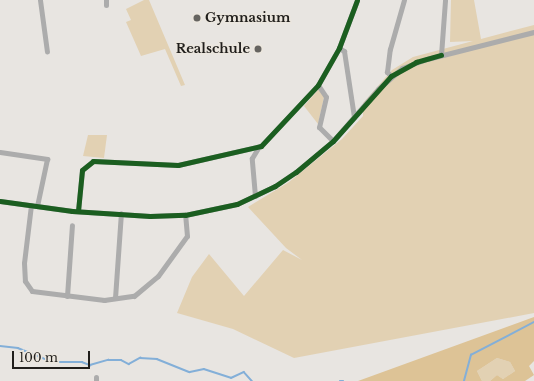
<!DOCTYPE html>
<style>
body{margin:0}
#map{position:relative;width:534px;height:381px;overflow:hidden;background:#e8e5e1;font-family:"Libre Baskerville",serif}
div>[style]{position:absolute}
.green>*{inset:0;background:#e2d1b3}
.forest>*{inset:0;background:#ddc396}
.stream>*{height:1.5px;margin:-0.75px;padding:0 0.75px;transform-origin:0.75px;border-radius:0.75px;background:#83afd8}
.minor>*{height:5px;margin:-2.5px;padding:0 2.5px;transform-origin:2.5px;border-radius:2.5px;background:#acacac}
.cycleway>*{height:5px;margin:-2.5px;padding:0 2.5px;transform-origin:2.5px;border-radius:2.5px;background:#1b5e20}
.dots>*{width:11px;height:11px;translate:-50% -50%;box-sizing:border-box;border:2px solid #ebe6de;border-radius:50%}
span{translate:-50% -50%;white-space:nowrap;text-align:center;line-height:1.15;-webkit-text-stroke:3px #ebe6de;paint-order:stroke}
.poi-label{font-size:13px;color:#201e1b;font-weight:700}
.left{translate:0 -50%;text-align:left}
.right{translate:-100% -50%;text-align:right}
.scale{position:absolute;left:12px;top:351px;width:78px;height:18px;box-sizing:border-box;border:2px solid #201e1b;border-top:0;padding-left:5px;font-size:12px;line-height:14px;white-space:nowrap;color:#201e1b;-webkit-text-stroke:3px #ebe6de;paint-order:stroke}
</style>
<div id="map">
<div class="green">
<i style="clip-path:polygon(144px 0,149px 0,185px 85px,181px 86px,165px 49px,141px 56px,126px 22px,131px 20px,126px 9px)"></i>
<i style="clip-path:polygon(451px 0,474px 0,481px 39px,534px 25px,534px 313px,294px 358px,233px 329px,177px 313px,192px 277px,209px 254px,244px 296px,283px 250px,302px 260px,286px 248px,248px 207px,289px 182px,342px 139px,363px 116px,363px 103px,392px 70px,413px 57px,473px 41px,450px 42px)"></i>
<i style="clip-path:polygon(318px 90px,321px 90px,324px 97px,318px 124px,304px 106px)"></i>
<i style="clip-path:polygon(88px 135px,107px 135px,104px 158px,83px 156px)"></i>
<i style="clip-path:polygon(497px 358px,510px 362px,515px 371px,503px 379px,497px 375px,490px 381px,482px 381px,477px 371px)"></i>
</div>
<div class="forest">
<i style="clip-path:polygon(534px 317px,534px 361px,529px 366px,534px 375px,525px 381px,490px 381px,497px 375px,503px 379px,515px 371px,510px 362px,497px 358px,477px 371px,482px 381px,358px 381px)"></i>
</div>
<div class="stream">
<i style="left:0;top:346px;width:18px;rotate:6deg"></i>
<i style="left:18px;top:348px;width:37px;rotate:22deg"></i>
<i style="left:52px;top:362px;width:30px"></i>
<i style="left:82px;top:362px;width:9px;rotate:21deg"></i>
<i style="left:90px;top:365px;width:19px;rotate:-16deg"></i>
<i style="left:108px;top:360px;width:13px"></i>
<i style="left:121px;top:360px;width:9px;rotate:27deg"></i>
<i style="left:129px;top:364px;width:13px;rotate:-29deg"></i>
<i style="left:140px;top:358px;width:17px;rotate:3deg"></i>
<i style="left:157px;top:359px;width:35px;rotate:22deg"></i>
<i style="left:190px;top:372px;width:14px;rotate:-12deg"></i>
<i style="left:204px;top:369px;width:28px;rotate:18deg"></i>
<i style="left:231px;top:378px;width:14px;rotate:-25deg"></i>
<i style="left:244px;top:372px;width:12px;rotate:48deg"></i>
<i style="left:340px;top:381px;width:3px"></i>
<i style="left:464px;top:381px;width:27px;rotate:-75deg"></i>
<i style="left:471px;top:355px;width:71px;rotate:-27.6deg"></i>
</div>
<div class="minor">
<i style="left:40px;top:0;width:52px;rotate:82.3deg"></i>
<i style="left:106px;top:0;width:5px;rotate:90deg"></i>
<i style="left:339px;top:48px;width:6px;rotate:31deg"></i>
<i style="left:344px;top:51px;width:67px;rotate:81.4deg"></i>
<i style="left:441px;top:55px;width:55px;rotate:-85.8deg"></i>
<i style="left:391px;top:76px;width:6px;rotate:-135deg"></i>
<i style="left:387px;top:72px;width:23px;rotate:-83deg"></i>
<i style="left:390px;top:49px;width:51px;rotate:-74.1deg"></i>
<i style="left:318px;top:85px;width:14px;rotate:56deg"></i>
<i style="left:326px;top:97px;width:31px;rotate:103deg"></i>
<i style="left:319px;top:127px;width:20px;rotate:45deg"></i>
<i style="left:0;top:152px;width:48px;rotate:8.5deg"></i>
<i style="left:47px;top:159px;width:48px;rotate:102deg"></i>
<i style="left:255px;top:196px;width:38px;rotate:-95deg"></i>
<i style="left:252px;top:158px;width:12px;rotate:-59deg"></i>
<i style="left:0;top:201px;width:73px;rotate:7.9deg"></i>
<i style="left:72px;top:211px;width:78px;rotate:3.7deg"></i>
<i style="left:150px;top:216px;width:35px;rotate:-2deg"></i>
<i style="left:185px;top:215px;width:53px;rotate:-11.9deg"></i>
<i style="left:237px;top:204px;width:42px;rotate:-25.3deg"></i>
<i style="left:275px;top:186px;width:25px;rotate:-34deg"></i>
<i style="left:296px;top:172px;width:48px;rotate:-40deg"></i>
<i style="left:333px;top:141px;width:69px;rotate:-49.1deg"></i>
<i style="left:378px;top:89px;width:32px;rotate:-41deg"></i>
<i style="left:402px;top:68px;width:27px;rotate:-20deg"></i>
<i style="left:427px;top:59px;width:110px;rotate:-14.2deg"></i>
<i style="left:31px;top:205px;width:58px;rotate:96.9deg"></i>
<i style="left:24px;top:263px;width:18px;rotate:87deg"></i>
<i style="left:25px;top:281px;width:12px;rotate:55deg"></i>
<i style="left:32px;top:291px;width:73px;rotate:7.1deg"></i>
<i style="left:104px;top:300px;width:30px;rotate:-8deg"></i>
<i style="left:134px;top:296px;width:31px;rotate:-40deg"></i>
<i style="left:158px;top:276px;width:49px;rotate:-54.1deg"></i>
<i style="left:187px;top:236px;width:21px;rotate:-95deg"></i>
<i style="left:78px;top:211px;width:41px;rotate:-84.4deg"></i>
<i style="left:82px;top:170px;width:14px;rotate:-39deg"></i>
<i style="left:93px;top:161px;width:85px;rotate:2.7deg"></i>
<i style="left:178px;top:165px;width:85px;rotate:-12.9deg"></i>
<i style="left:261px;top:146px;width:83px;rotate:-46.9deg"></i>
<i style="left:318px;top:85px;width:43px;rotate:-60.4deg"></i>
<i style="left:339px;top:48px;width:51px;rotate:-69.4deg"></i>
<i style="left:67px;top:296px;width:71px;rotate:-86deg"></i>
<i style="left:115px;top:298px;width:85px;rotate:-86deg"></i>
<i style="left:96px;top:377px;width:4px;rotate:90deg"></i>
</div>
<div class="cycleway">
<i style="left:0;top:201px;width:73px;rotate:7.9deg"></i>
<i style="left:72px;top:211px;width:78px;rotate:3.7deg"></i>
<i style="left:150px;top:216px;width:35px;rotate:-2deg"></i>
<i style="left:185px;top:215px;width:53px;rotate:-11.9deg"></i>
<i style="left:237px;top:204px;width:42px;rotate:-25.3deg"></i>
<i style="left:275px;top:186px;width:25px;rotate:-34deg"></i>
<i style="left:296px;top:172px;width:48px;rotate:-40deg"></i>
<i style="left:333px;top:141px;width:87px;rotate:-48.3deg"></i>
<i style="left:391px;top:76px;width:29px;rotate:-29deg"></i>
<i style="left:416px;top:62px;width:26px;rotate:-16deg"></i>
<i style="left:78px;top:211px;width:41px;rotate:-84.4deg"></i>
<i style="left:82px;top:170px;width:14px;rotate:-39deg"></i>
<i style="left:93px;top:161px;width:85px;rotate:2.7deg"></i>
<i style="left:178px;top:165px;width:85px;rotate:-12.9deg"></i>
<i style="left:261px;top:146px;width:83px;rotate:-46.9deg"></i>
<i style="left:318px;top:85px;width:43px;rotate:-60.4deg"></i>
<i style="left:339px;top:48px;width:51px;rotate:-69.4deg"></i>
</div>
<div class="dots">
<i style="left:197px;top:18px;background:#666460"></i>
<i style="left:258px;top:49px;background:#666460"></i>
</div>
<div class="poi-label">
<span class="left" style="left:205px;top:18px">Gymnasium</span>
<span class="right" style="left:250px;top:49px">Realschule</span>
</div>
<div class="scale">100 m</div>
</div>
